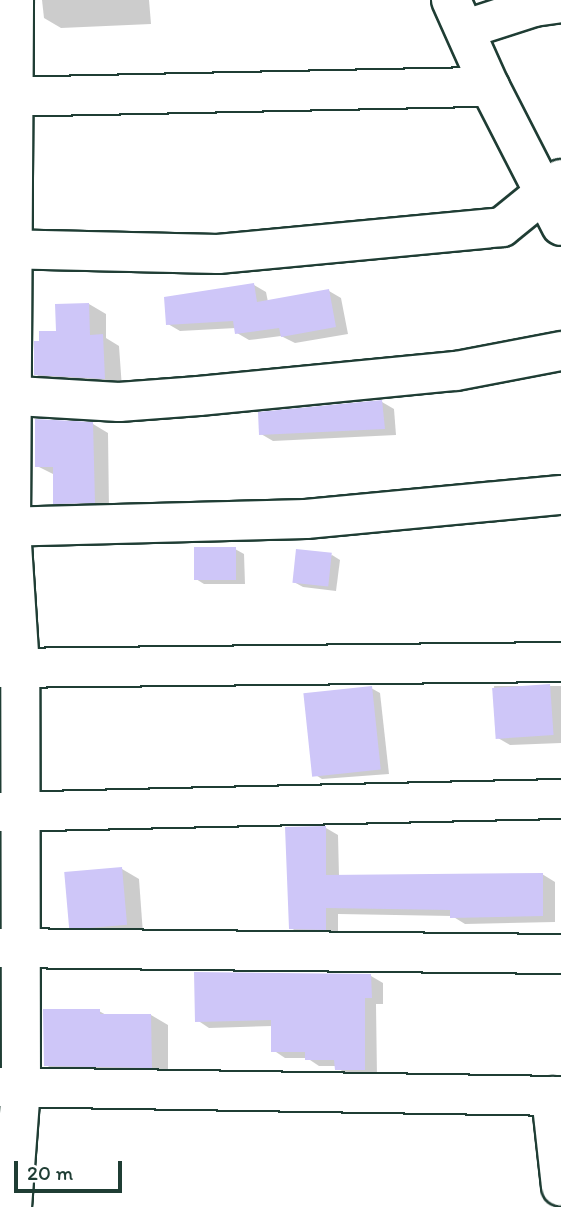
<!DOCTYPE html>
<style>
body{margin:0}
#map{position:relative;width:561px;height:1207px;overflow:hidden;background:#fff;font-family:Itim,sans-serif}
div>[style]{position:absolute}
.shadow>*{inset:0;background:#0003}
.building>*{inset:0;background:#cec6f8;transform-origin:0 0}
.roads{filter:drop-shadow(2px 0 #1f3d34) drop-shadow(-2px 0 #1f3d34) drop-shadow(0 2px #1f3d34) drop-shadow(0 -2px #1f3d34)}
.minor>*{height:38px;margin:-19px;padding:0 19px;transform-origin:19px;border-radius:19px;background:#fff}
span{translate:-50% -50%;white-space:nowrap;text-align:center;line-height:1.15;-webkit-text-stroke:5px #fff;paint-order:stroke}
.scale{position:absolute;left:14px;top:1161px;width:108px;height:32px;box-sizing:border-box;border:4px solid #1f3d34;border-top:0;padding-left:9px;font-size:21px;line-height:24px;white-space:nowrap;color:#1f3d34;-webkit-text-stroke:5px #fff;paint-order:stroke}
</style>
<div id="map">
<div class="shadow">
<i style="clip-path:polygon(42px 0,149px 0,151px 24px,61px 28px,44px 18px)"></i>
<i style="clip-path:polygon(254px 285px,266px 292px,268px 302px,329px 291px,341px 298px,348px 334px,295px 343px,281px 336px,249px 340px,237px 333px,236px 328px,180px 331px,168px 324px)"></i>
<i style="clip-path:polygon(89px 304px,106px 314px,106px 338px,119px 346px,122px 388px,53px 384px,35px 374px,58px 332px)"></i>
<i style="clip-path:polygon(382px 402px,394px 409px,396px 435px,273px 441px,261px 434px)"></i>
<i style="clip-path:polygon(93px 424px,108px 433px,109px 510px,69px 511px,54px 503px,55px 475px,37px 466px)"></i>
<i style="clip-path:polygon(235px 549px,244px 554px,245px 584px,204px 584px,196px 579px)"></i>
<i style="clip-path:polygon(332px 555px,340px 560px,336px 591px,303px 587px,294px 582px)"></i>
<i style="clip-path:polygon(494px 686px,561px 686px,561px 743px,510px 745px,498px 738px)"></i>
<i style="clip-path:polygon(371px 688px,380px 693px,389px 774px,322px 779px,314px 774px)"></i>
<i style="clip-path:polygon(0 729px,3px 769px,0 769px)"></i>
<i style="clip-path:polygon(326px 828px,338px 835px,339px 876px,542px 874px,555px 882px,555px 922px,465px 924px,452px 916px,338px 914px,338px 936px,304px 936px,291px 928px)"></i>
<i style="clip-path:polygon(122px 869px,139px 879px,143px 934px,87px 936px,70px 926px)"></i>
<i style="clip-path:polygon(371px 976px,383px 983px,383px 1004px,376px 1004px,377px 1076px,348px 1076px,336px 1066px,319px 1066px,307px 1058px,285px 1058px,273px 1050px,273px 1026px,209px 1028px,197px 1020px)"></i>
<i style="clip-path:polygon(99px 1011px,108px 1016px,151px 1015px,168px 1025px,168px 1076px,63px 1075px,46px 1065px)"></i>
</div>
<div class="building">
<i style="clip-path:polygon(254px 283px,257px 302px,329px 289px,336px 327px,281px 337px,279px 328px,235px 334px,233px 321px,166px 325px,164px 297px)"></i>
<i style="clip-path:polygon(89px 303px,90px 335px,103px 334px,105px 379px,34px 375px,34px 341px,39px 341px,39px 331px,56px 331px,55px 304px)"></i>
<i style="clip-path:polygon(382px 400px,385px 429px,259px 435px,258px 412px)"></i>
<i style="clip-path:polygon(35px 419px,93px 422px,95px 503px,53px 504px,53px 467px,35px 467px)"></i>
<i style="left:194px;top:547px;width:42px;height:33px"></i>
<i style="left:296px;top:549px;width:36px;height:34px;rotate:6deg"></i>
<i style="left:550px;top:684px;width:51px;height:58px;rotate:86deg"></i>
<i style="left:372px;top:686px;width:84px;height:69px;rotate:84deg"></i>
<i style="clip-path:polygon(326px 826px,326px 875px,543px 873px,543px 916px,450px 918px,450px 910px,326px 908px,326px 930px,289px 929px,285px 827px)"></i>
<i style="left:122px;top:867px;width:58px;height:58px;rotate:85deg"></i>
<i style="clip-path:polygon(194px 972px,371px 974px,372px 998px,365px 998px,365px 1070px,335px 1070px,334px 1060px,305px 1060px,305px 1052px,271px 1052px,271px 1020px,195px 1022px)"></i>
<i style="clip-path:polygon(43px 1009px,100px 1009px,100px 1014px,151px 1014px,152px 1068px,44px 1066px)"></i>
</div>
<div class="roads">
<div class="minor">
<i style="left:451px;top:0;width:95px;rotate:65.9deg"></i>
<i style="left:490px;top:87px;width:156px;rotate:62.9deg"></i>
<i style="left:466px;top:29px;width:71px;rotate:-17.9deg"></i>
<i style="left:534px;top:7px;width:27px;rotate:-8deg"></i>
<i style="left:0;top:97px;width:490px;rotate:-1.2deg"></i>
<i style="left:0;top:249px;width:218px;rotate:1.3deg"></i>
<i style="left:218px;top:254px;width:285px;rotate:-5.4deg"></i>
<i style="left:502px;top:227px;width:76px;rotate:-39.1deg"></i>
<i style="left:0;top:395px;width:119px;rotate:3.4deg"></i>
<i style="left:119px;top:402px;width:80px;rotate:-4.3deg"></i>
<i style="left:199px;top:396px;width:258px;rotate:-5.6deg"></i>
<i style="left:456px;top:371px;width:107px;rotate:-10.8deg"></i>
<i style="left:0;top:527px;width:306px;rotate:-1.5deg"></i>
<i style="left:306px;top:519px;width:256px;rotate:-5.4deg"></i>
<i style="left:0;top:668px;width:561px;rotate:-0.61deg"></i>
<i style="left:0;top:812px;width:561px;rotate:-1.33deg"></i>
<i style="left:0;top:948px;width:561px;rotate:0.61deg"></i>
<i style="left:0;top:1087px;width:561px;rotate:0.92deg"></i>
<i style="left:551px;top:1096px;width:91px;rotate:83.7deg"></i>
<i style="left:12px;top:1207px;width:119px;rotate:-85.7deg"></i>
<i style="left:21px;top:1088px;width:420px;rotate:-90.1deg"></i>
<i style="left:20px;top:668px;width:141px;rotate:-93.7deg"></i>
<i style="left:11px;top:527px;width:527px;rotate:-89.67deg"></i>
</div>
</div>
<div class="scale">20 m</div>
</div>
